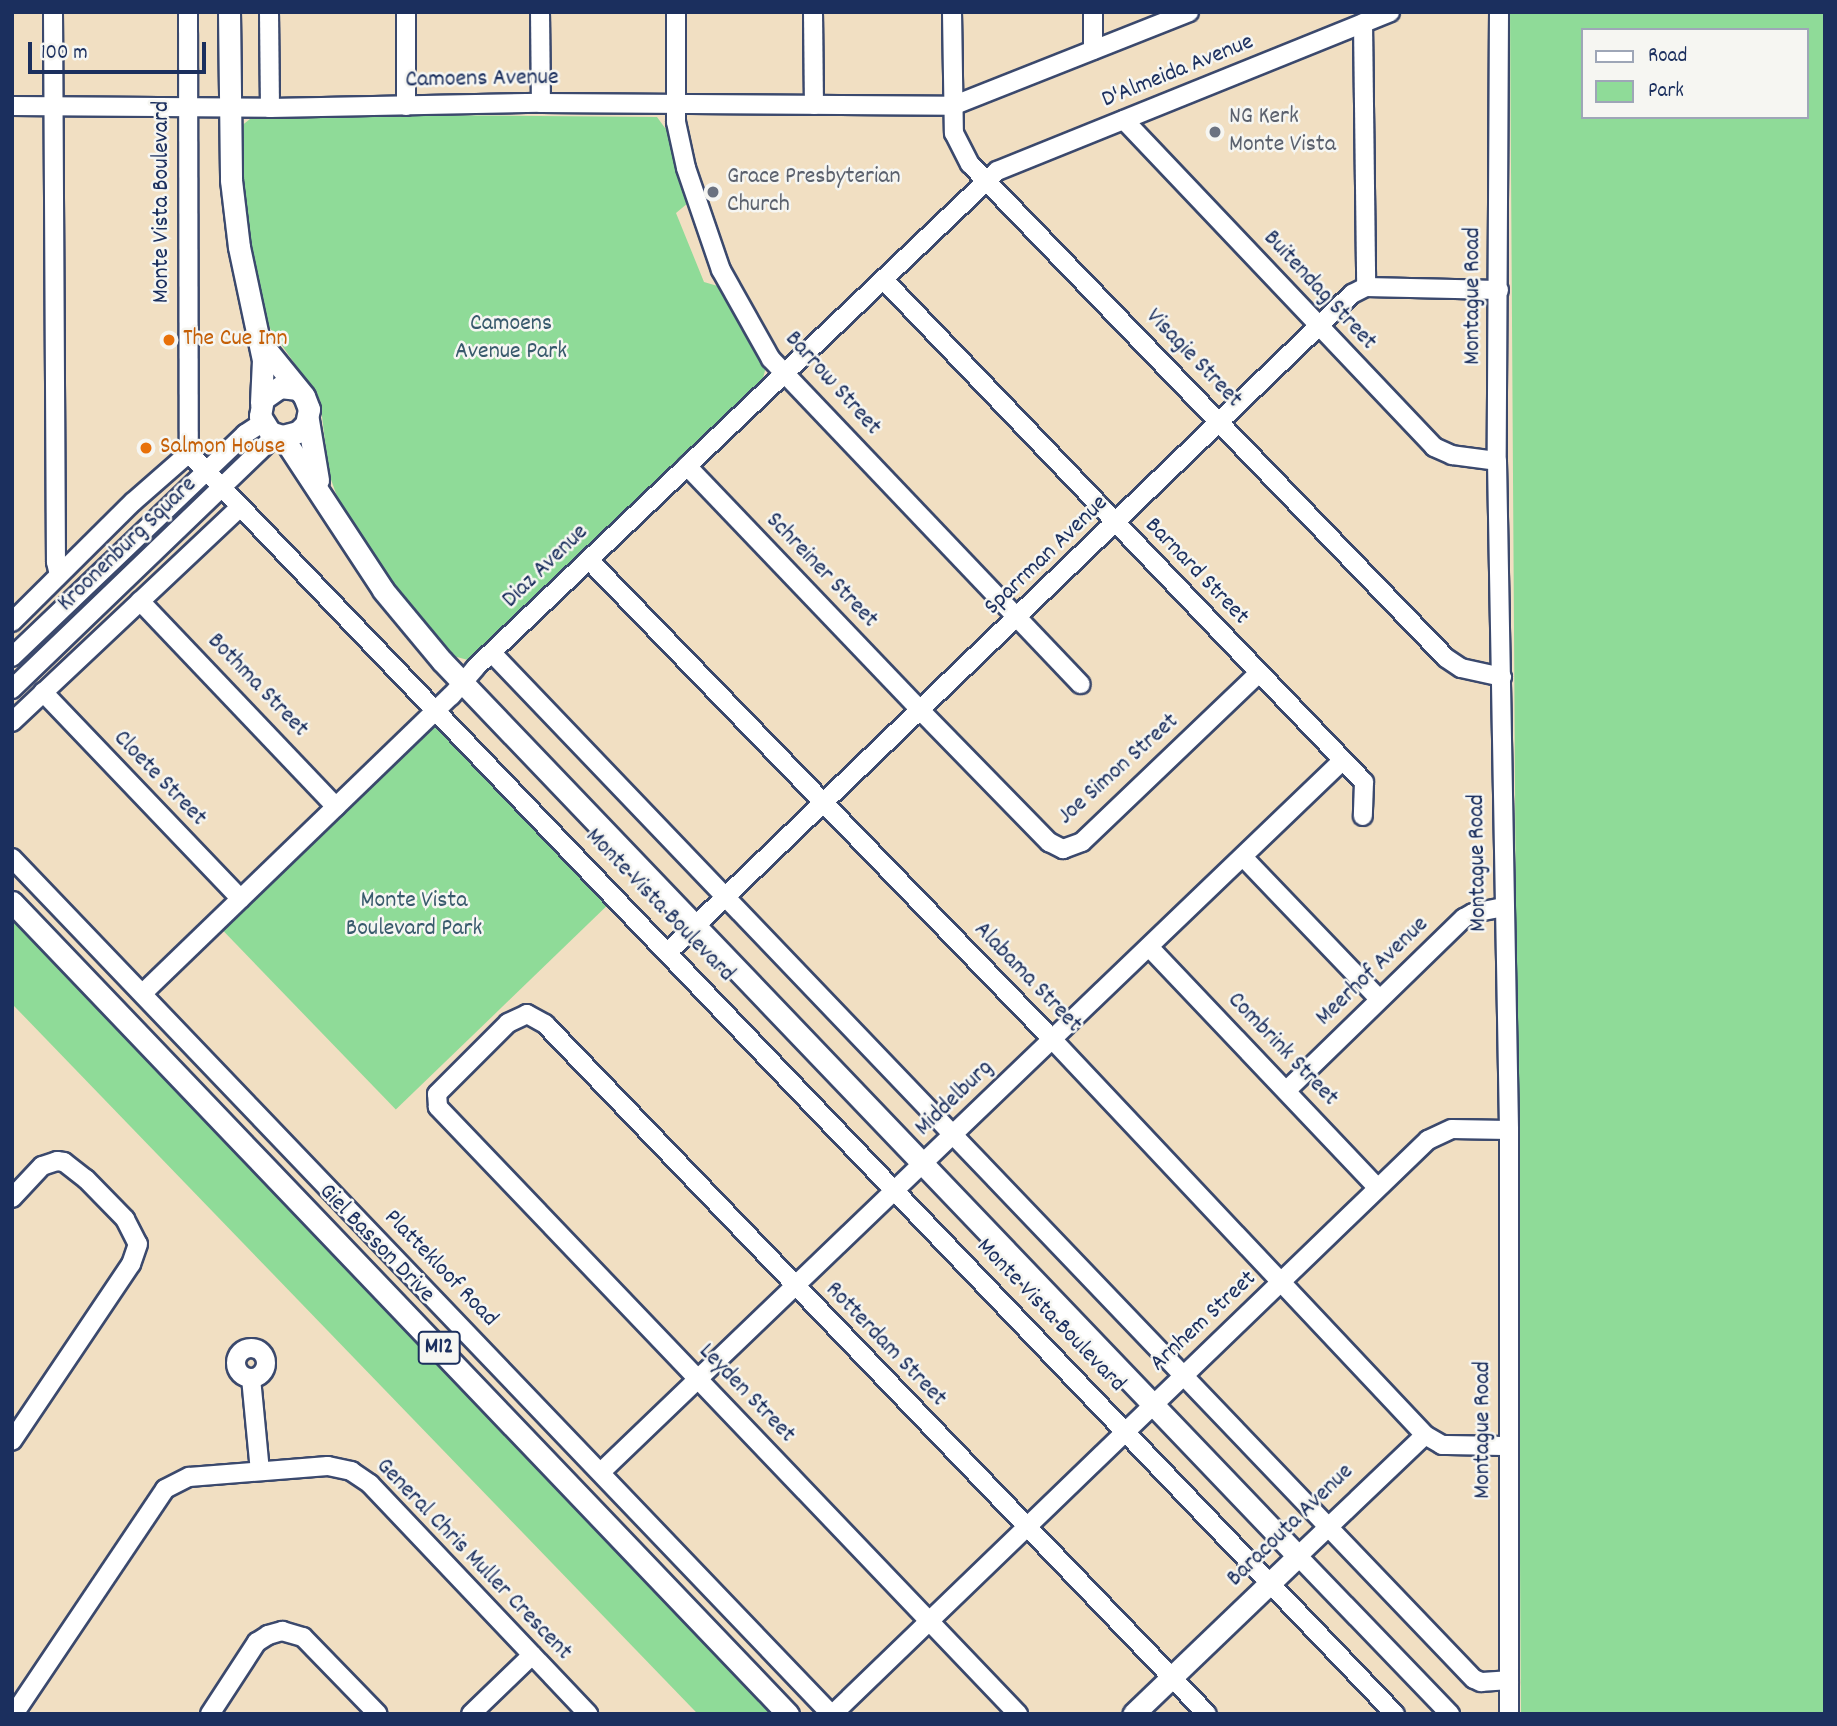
<!DOCTYPE html>
<style>
body{margin:0}
#map{position:relative;width:1837px;height:1726px;overflow:hidden;background:#f1dfc2;font-family:Dekko,sans-serif}
div>[style]{position:absolute}
.green>*{inset:0;background:#8fdb98;transform-origin:0 0}
.roads{filter:drop-shadow(2px 0 #3b496d) drop-shadow(-2px 0 #3b496d) drop-shadow(0 2px #3b496d) drop-shadow(0 -2px #3b496d)}
.minor>*{height:18px;margin:-9px;padding:0 9px;transform-origin:9px;border-radius:9px;background:#fff}
.minor>.ring{margin:-9px;padding:0;box-sizing:content-box;background:none;border:18px solid #fff;border-radius:50%}
.major>*{height:21px;margin:-10.5px;padding:0 10.5px;transform-origin:10.5px;border-radius:10.5px;background:#fff}
.dots>*{width:19px;height:19px;translate:-50% -50%;box-sizing:border-box;border:4px solid #f6f6f2;border-radius:50%}
span{translate:-50% -50%;white-space:nowrap;text-align:center;line-height:1.15;-webkit-text-stroke:5px #f6f6f2;paint-order:stroke}
.shield-label span{padding:2px 5px;background:#f6f6f2;border:2px solid;border-radius:5px;-webkit-text-stroke-width:0}
.shield-label{font-size:23px;color:#1b2f5e;font-weight:700}
.street-label{font-size:24px;color:#1b2f5e}
.worship-label{font-size:24px;color:#5b616d}
.left{translate:0 -50%;text-align:left}
.park-label{font-size:24px;color:#385a6c}
.food-label{font-size:24px;color:#c56008}
.frame{position:absolute;inset:0;border:14px solid #1b2f5e;pointer-events:none}
.legend{position:absolute;left:1581px;top:28px;width:228px;height:91px;box-sizing:border-box;background:#f6f6f2;border:2px solid #9ea6b7;margin:0;padding:9px 12px;list-style:none;font-size:21px;color:#1b2f5e}
.legend li{display:flex;align-items:center;gap:14px;height:35px}
.legend b{width:35px;border:2px solid #9ea6b7}
.scale{position:absolute;left:28px;top:42px;width:178px;height:32px;box-sizing:border-box;border:4px solid #1b2f5e;border-top:0;padding-left:9px;font-size:21px;line-height:24px;white-space:nowrap;color:#1b2f5e;-webkit-text-stroke:5px #f6f6f2;paint-order:stroke}
</style>
<div id="map">
<div class="green">
<i style="clip-path:polygon(evenodd,1510px 12px,1825px 12px,1825px 1714px,1521px 1714px,1510px 12px,1583px 30px,1807px 30px,1807px 117px,1583px 117px,1583px 30px)"></i>
<i style="clip-path:polygon(275px 114px,657px 117px,665px 128px,668px 127px,688px 203px,676px 213px,704px 282px,721px 287px,766px 367px,762px 382px,468px 660px,453px 656px,417px 616px,377px 563px,339px 502px,329px 474px,320px 400px,267px 324px,253px 265px,240px 160px,240px 127px,250px 119px,274px 118px)"></i>
<i style="left:433px;top:722px;width:253px;height:296px;rotate:46deg"></i>
<i style="left:12px;top:916px;width:1105px;height:61px;rotate:46deg"></i>
</div>
<div class="roads">
<div class="minor">
<i style="left:53px;top:12px;width:550px;rotate:89.69deg"></i>
<i style="left:56px;top:562px;width:13px;rotate:77deg"></i>
<i style="left:188px;top:12px;width:441px;rotate:89.9deg"></i>
<i style="left:189px;top:453px;width:1745px;rotate:46.28deg"></i>
<i style="left:269px;top:12px;width:96px;rotate:89.4deg"></i>
<i style="left:406px;top:12px;width:94px;rotate:90deg"></i>
<i style="left:540px;top:12px;width:91px;rotate:89.4deg"></i>
<i style="left:676px;top:12px;width:110px;rotate:90deg"></i>
<i style="left:676px;top:122px;width:47px;rotate:77.7deg"></i>
<i style="left:686px;top:168px;width:108px;rotate:71.1deg"></i>
<i style="left:721px;top:270px;width:102px;rotate:60.7deg"></i>
<i style="left:771px;top:359px;width:449px;rotate:46.4deg"></i>
<i style="left:813px;top:12px;width:93px;rotate:89.4deg"></i>
<i style="left:952px;top:12px;width:121px;rotate:89.1deg"></i>
<i style="left:954px;top:133px;width:35px;rotate:63deg"></i>
<i style="left:970px;top:164px;width:686px;rotate:46.06deg"></i>
<i style="left:1446px;top:658px;width:18px;rotate:34deg"></i>
<i style="left:1461px;top:668px;width:42px;rotate:12.4deg"></i>
<i style="left:1093px;top:12px;width:38px;rotate:90deg"></i>
<i style="left:1499px;top:12px;width:449px;rotate:90.3deg"></i>
<i style="left:1497px;top:461px;width:669px;rotate:88.97deg"></i>
<i style="left:1509px;top:1130px;width:584px;rotate:90deg"></i>
<i style="left:1363px;top:23px;width:264px;rotate:89.3deg"></i>
<i style="left:12px;top:106px;width:258px;rotate:0.4deg"></i>
<i style="left:270px;top:108px;width:271px;rotate:-1.1deg"></i>
<i style="left:541px;top:103px;width:411px;rotate:0.4deg"></i>
<i style="left:952px;top:106px;width:255px;rotate:-21.6deg"></i>
<i style="left:1124px;top:120px;width:451px;rotate:46.5deg"></i>
<i style="left:1434px;top:447px;width:20px;rotate:24deg"></i>
<i style="left:1452px;top:455px;width:45px;rotate:7.6deg"></i>
<i style="left:883px;top:279px;width:696px;rotate:46.28deg"></i>
<i style="left:1364px;top:782px;width:34px;rotate:92deg"></i>
<i style="left:687px;top:466px;width:337px;rotate:46.3deg"></i>
<i style="left:920px;top:710px;width:185px;rotate:45.7deg"></i>
<i style="left:1049px;top:842px;width:16px;rotate:27deg"></i>
<i style="left:1063px;top:849px;width:20px;rotate:-20deg"></i>
<i style="left:1082px;top:842px;width:245px;rotate:-43.7deg"></i>
<i style="left:589px;top:560px;width:666px;rotate:45.97deg"></i>
<i style="left:1052px;top:1039px;width:544px;rotate:46.71deg"></i>
<i style="left:140px;top:601px;width:284px;rotate:46.4deg"></i>
<i style="left:12px;top:622px;width:170px;rotate:-44.8deg"></i>
<i style="left:133px;top:502px;width:74px;rotate:-41.2deg"></i>
<i style="left:492px;top:653px;width:1420px;rotate:46.26deg"></i>
<i style="left:1474px;top:1679px;width:8px;rotate:23deg"></i>
<i style="left:1481px;top:1682px;width:28px;rotate:-4deg"></i>
<i style="left:12px;top:657px;width:323px;rotate:-43.7deg"></i>
<i style="left:245px;top:434px;width:20px;rotate:-33deg"></i>
<i style="left:12px;top:689px;width:366px;rotate:-43.9deg"></i>
<i style="left:43px;top:692px;width:286px;rotate:46.3deg"></i>
<i style="left:12px;top:722px;width:313px;rotate:-43.3deg"></i>
<i style="left:12px;top:858px;width:1185px;rotate:46.27deg"></i>
<i style="left:1244px;top:858px;width:195px;rotate:46.2deg"></i>
<i style="left:1150px;top:948px;width:330px;rotate:46.5deg"></i>
<i style="left:667px;top:953px;width:951px;rotate:-43.89deg"></i>
<i style="left:1352px;top:294px;width:16px;rotate:-27deg"></i>
<i style="left:1366px;top:287px;width:133px;rotate:1.3deg"></i>
<i style="left:143px;top:993px;width:428px;rotate:-44deg"></i>
<i style="left:451px;top:696px;width:37px;rotate:-49deg"></i>
<i style="left:475px;top:668px;width:721px;rotate:-43.59deg"></i>
<i style="left:997px;top:171px;width:424px;rotate:-22deg"></i>
<i style="left:1287px;top:1090px;width:247px;rotate:-44.2deg"></i>
<i style="left:1464px;top:918px;width:10px;rotate:-29deg"></i>
<i style="left:1473px;top:913px;width:32px;rotate:-11deg"></i>
<i style="left:12px;top:1198px;width:44px;rotate:-46.8deg"></i>
<i style="left:42px;top:1166px;width:16px;rotate:-18deg"></i>
<i style="left:57px;top:1161px;width:7px;rotate:8deg"></i>
<i style="left:64px;top:1162px;width:28px;rotate:38deg"></i>
<i style="left:86px;top:1179px;width:56px;rotate:45.7deg"></i>
<i style="left:125px;top:1219px;width:28px;rotate:63deg"></i>
<i style="left:138px;top:1244px;width:21px;rotate:109deg"></i>
<i style="left:131px;top:1264px;width:213px;rotate:123.9deg"></i>
<i class="ring" style="left:236px;top:1348px;width:12px;height:12px"></i>
<i style="left:251px;top:1378px;width:93px;rotate:84.5deg"></i>
<i style="left:601px;top:1472px;width:1028px;rotate:-43.82deg"></i>
<i style="left:14px;top:1714px;width:271px;rotate:-56.1deg"></i>
<i style="left:165px;top:1489px;width:27px;rotate:-27deg"></i>
<i style="left:189px;top:1477px;width:139px;rotate:-4.5deg"></i>
<i style="left:328px;top:1466px;width:24px;rotate:12deg"></i>
<i style="left:351px;top:1471px;width:23px;rotate:34deg"></i>
<i style="left:370px;top:1484px;width:317px;rotate:46.5deg"></i>
<i style="left:210px;top:1714px;width:86px;rotate:-56.9deg"></i>
<i style="left:257px;top:1642px;width:13px;rotate:-32deg"></i>
<i style="left:268px;top:1635px;width:15px;rotate:-16deg"></i>
<i style="left:282px;top:1631px;width:22px;rotate:16deg"></i>
<i style="left:303px;top:1637px;width:107px;rotate:45.8deg"></i>
<i style="left:471px;top:1714px;width:85px;rotate:-44deg"></i>
<i style="left:833px;top:1714px;width:827px;rotate:-43.97deg"></i>
<i style="left:1428px;top:1140px;width:26px;rotate:-25deg"></i>
<i style="left:1452px;top:1129px;width:57px;rotate:1deg"></i>
<i style="left:1018px;top:1714px;width:840px;rotate:-133.7deg"></i>
<i style="left:438px;top:1107px;width:13px;rotate:-94deg"></i>
<i style="left:437px;top:1094px;width:100px;rotate:-45deg"></i>
<i style="left:508px;top:1023px;width:21px;rotate:-25deg"></i>
<i style="left:527px;top:1014px;width:21px;rotate:29deg"></i>
<i style="left:545px;top:1024px;width:956px;rotate:46.19deg"></i>
<i style="left:1450px;top:1714px;width:219px;rotate:-133.9deg"></i>
<i style="left:1298px;top:1556px;width:175px;rotate:-43.6deg"></i>
<i style="left:1425px;top:1435px;width:20px;rotate:30deg"></i>
<i style="left:1442px;top:1445px;width:66px;rotate:0.9deg"></i>
</div>
<div class="major">
<i style="left:229px;top:12px;width:168px;rotate:89.3deg"></i>
<i style="left:231px;top:180px;width:67px;rotate:83.2deg"></i>
<i style="left:239px;top:247px;width:116px;rotate:78deg"></i>
<i style="left:263px;top:360px;width:43px;rotate:92.7deg"></i>
<i style="left:261px;top:343px;width:68px;rotate:50.9deg"></i>
<i style="left:304px;top:396px;width:14px;rotate:69deg"></i>
<i style="left:309px;top:409px;width:15px;rotate:101deg"></i>
<i style="left:306px;top:424px;width:11px;rotate:135deg"></i>
<i style="left:298px;top:432px;width:16px;rotate:166deg"></i>
<i style="left:282px;top:436px;width:13px;rotate:-162deg"></i>
<i style="left:270px;top:432px;width:19px;rotate:-122deg"></i>
<i style="left:260px;top:416px;width:17px;rotate:-80deg"></i>
<i style="left:263px;top:399px;width:21px;rotate:-35deg"></i>
<i style="left:280px;top:387px;width:16px;rotate:7deg"></i>
<i style="left:308px;top:420px;width:61px;rotate:80.5deg"></i>
<i style="left:282px;top:436px;width:184px;rotate:56.7deg"></i>
<i style="left:383px;top:590px;width:92px;rotate:50.3deg"></i>
<i style="left:442px;top:661px;width:1238px;rotate:46.28deg"></i>
<i style="left:1298px;top:1556px;width:228px;rotate:136.2deg"></i>
<i style="left:12px;top:902px;width:1123px;rotate:46.3deg"></i>
</div>
</div>
<div class="dots">
<i style="left:1215px;top:132px;background:#6b7280"></i>
<i style="left:713px;top:192px;background:#6b7280"></i>
<i style="left:169px;top:340px;background:#e8710a"></i>
<i style="left:146px;top:448px;background:#e8710a"></i>
</div>
<div class="shield-label">
<span style="left:439px;top:1348px">M12</span>
</div>
<div class="street-label">
<span style="left:1178px;top:72px;rotate:-22deg">D'Almeida Avenue</span>
<span style="left:482px;top:80px;rotate:-1deg">Camoens Avenue</span>
<span style="left:163px;top:202px;rotate:-90deg">Monte Vista Boulevard</span>
<span style="left:1319px;top:291px;rotate:47deg">Buitendag Street</span>
<span style="left:1474px;top:296px;rotate:-90deg">Montague Road</span>
<span style="left:1193px;top:359px;rotate:46deg">Visagie Street</span>
<span style="left:832px;top:384px;rotate:48deg">Barrow Street</span>
<span style="left:128px;top:545px;rotate:-44deg">Kroonenburg Square</span>
<span style="left:1047px;top:556px;rotate:-44deg">Sparrman Avenue</span>
<span style="left:546px;top:567px;rotate:-44deg">Diaz Avenue</span>
<span style="left:821px;top:571px;rotate:46deg">Schreiner Street</span>
<span style="left:1196px;top:572px;rotate:46deg">Barnard Street</span>
<span style="left:257px;top:686px;rotate:46deg">Bothma Street</span>
<span style="left:1119px;top:770px;rotate:-42deg">Joe Simon Street</span>
<span style="left:159px;top:779px;rotate:46deg">Cloete Street</span>
<span style="left:1479px;top:863px;rotate:-91deg">Montague Road</span>
<span style="left:659px;top:906px;rotate:46deg">Monte Vista Boulevard</span>
<span style="left:1373px;top:972px;rotate:-44deg">Meerhof Avenue</span>
<span style="left:1027px;top:978px;rotate:46deg">Alabama Street</span>
<span style="left:1282px;top:1050px;rotate:46deg">Combrink Street</span>
<span style="left:955px;top:1099px;rotate:-44deg">Middelburg</span>
<span style="left:376px;top:1244px;rotate:46deg">Giel Basson Drive</span>
<span style="left:440px;top:1269px;rotate:46deg">Plattekloof Road</span>
<span style="left:1050px;top:1316px;rotate:46deg">Monte Vista Boulevard</span>
<span style="left:1204px;top:1322px;rotate:-43deg">Arnhem Street</span>
<span style="left:885px;top:1345px;rotate:46deg">Rotterdam Street</span>
<span style="left:746px;top:1394px;rotate:46deg">Leyden Street</span>
<span style="left:1484px;top:1430px;rotate:-90deg">Montague Road</span>
<span style="left:1291px;top:1526px;rotate:-44deg">Baracouta Avenue</span>
<span style="left:473px;top:1560px;rotate:46deg">General Chris Muller Crescent</span>
</div>
<div class="worship-label">
<span class="left" style="left:1229px;top:132px">NG Kerk<br>Monte Vista</span>
<span class="left" style="left:727px;top:192px">Grace Presbyterian<br>Church</span>
</div>
<div class="park-label">
<span style="left:511px;top:339px">Camoens<br>Avenue Park</span>
<span style="left:414px;top:916px">Monte Vista<br>Boulevard Park</span>
</div>
<div class="food-label">
<span class="left" style="left:183px;top:340px">The Cue Inn</span>
<span class="left" style="left:160px;top:448px">Salmon House</span>
</div>
<div class="frame"></div>
<ul class="legend">
<li><b style="height:9px;background:#fff"></b>Road</li>
<li><b style="height:19px;background:#8fdb98"></b>Park</li>
</ul>
<div class="scale">100 m</div>
</div>
